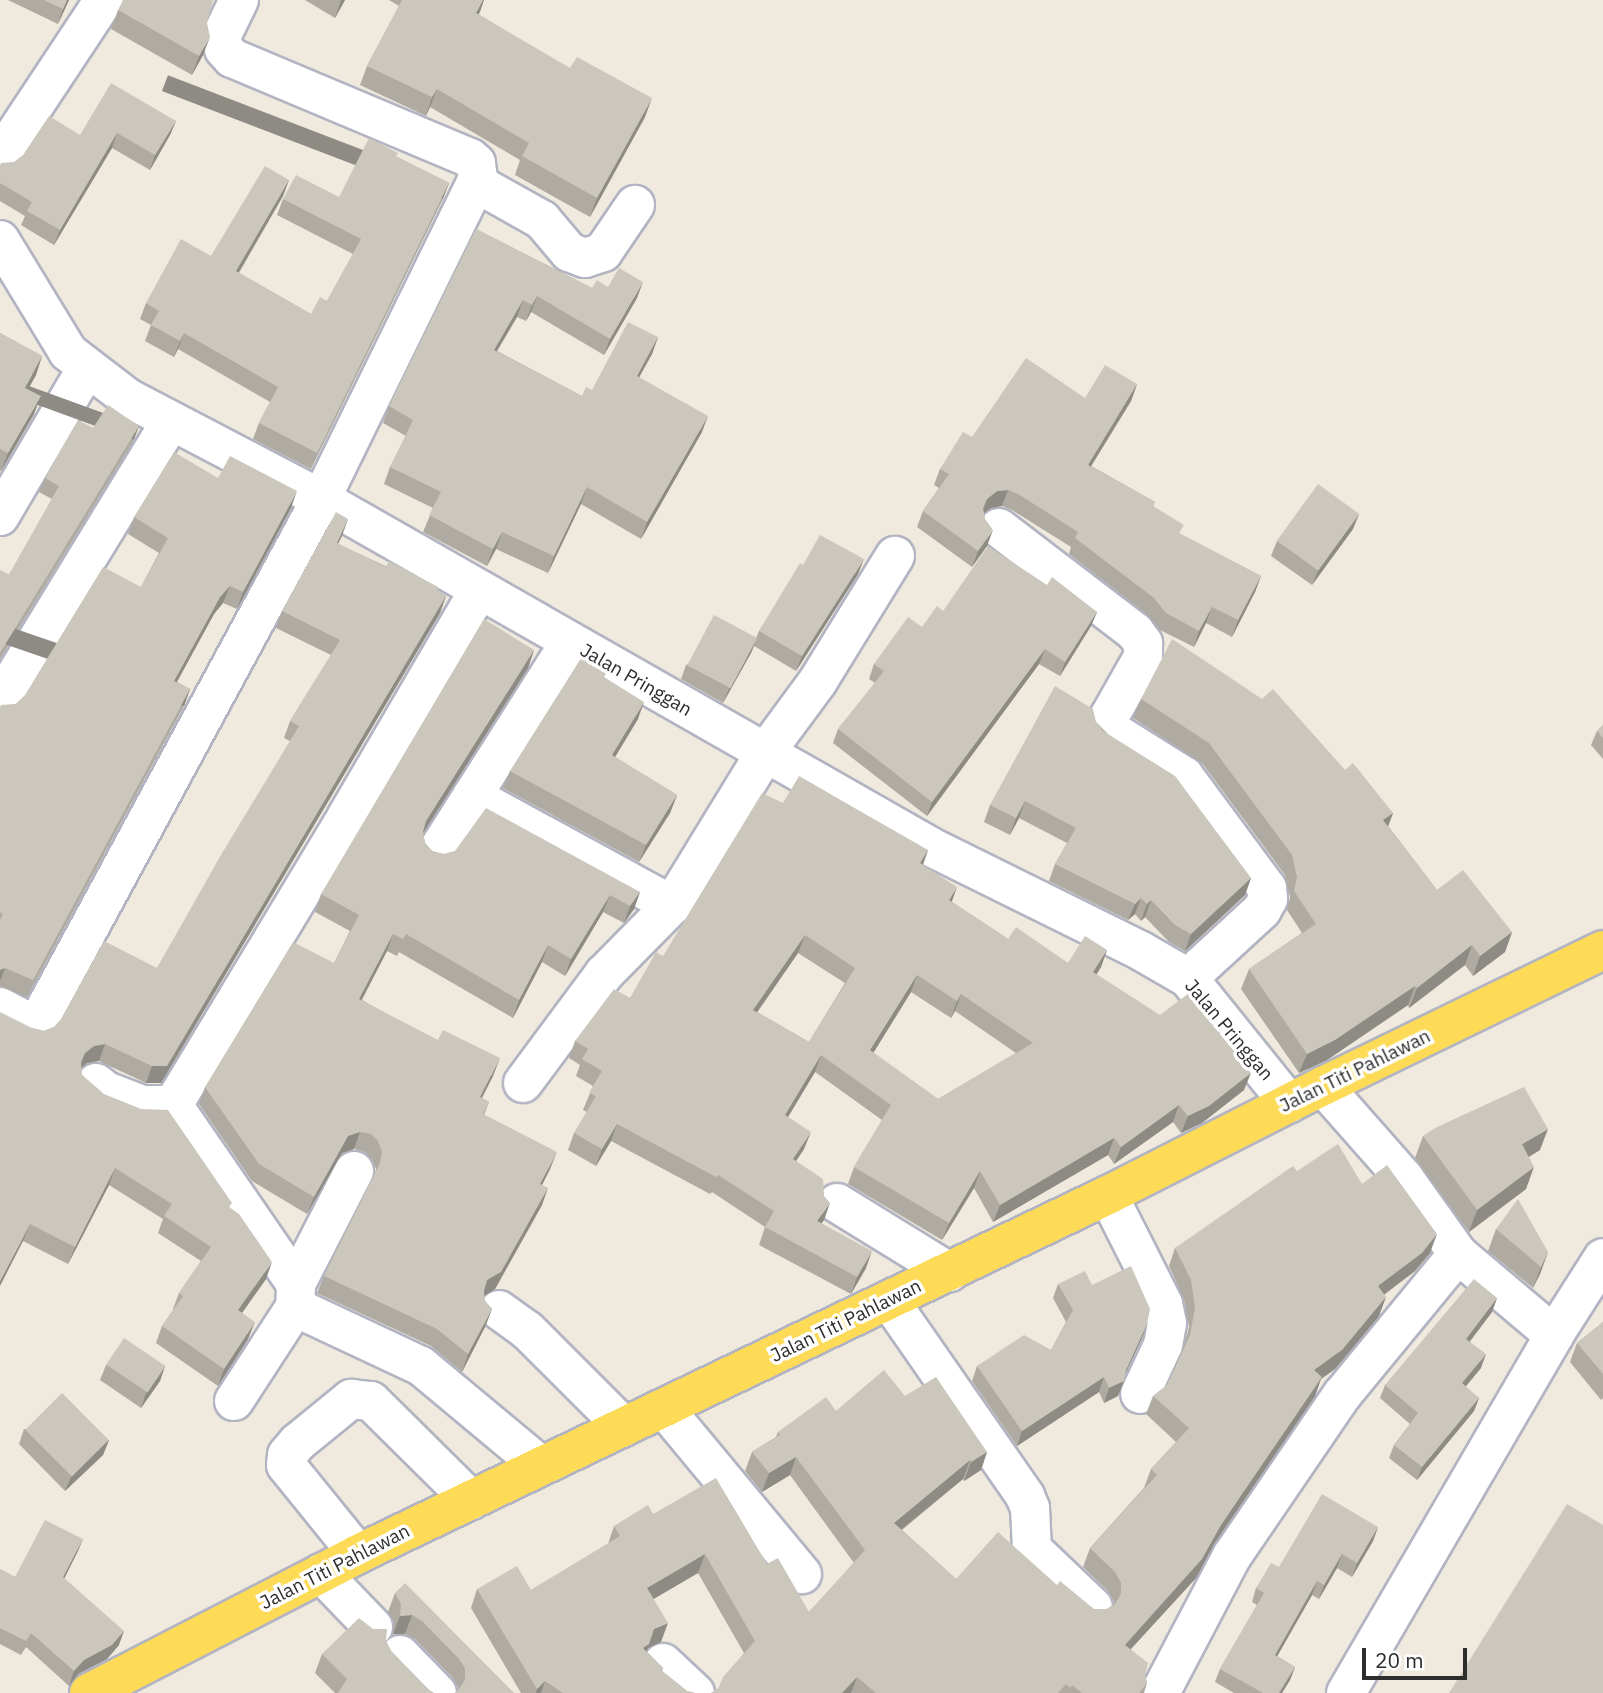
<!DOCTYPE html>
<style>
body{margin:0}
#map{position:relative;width:1603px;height:1693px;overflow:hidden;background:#efe9de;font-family:"IBM Plex Sans",sans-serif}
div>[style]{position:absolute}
.roads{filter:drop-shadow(2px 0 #b2b4c2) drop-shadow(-2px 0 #b2b4c2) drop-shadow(0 2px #b2b4c2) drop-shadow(0 -2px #b2b4c2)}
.minor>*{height:38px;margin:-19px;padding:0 19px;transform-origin:19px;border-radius:19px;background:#fff}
.major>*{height:38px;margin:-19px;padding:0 19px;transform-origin:19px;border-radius:19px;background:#fddb56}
.wall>*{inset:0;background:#afaba3}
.shaded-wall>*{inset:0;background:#8e8b84;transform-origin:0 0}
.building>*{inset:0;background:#cbc7bd;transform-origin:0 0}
span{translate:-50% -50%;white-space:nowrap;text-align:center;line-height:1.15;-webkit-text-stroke:7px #fff;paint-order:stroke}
.street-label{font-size:19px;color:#2d2d2d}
.scale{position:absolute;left:1362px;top:1648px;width:105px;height:32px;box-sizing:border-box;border:4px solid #2d2d2d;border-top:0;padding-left:9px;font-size:21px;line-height:24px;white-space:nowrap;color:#2d2d2d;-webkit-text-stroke:5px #fff;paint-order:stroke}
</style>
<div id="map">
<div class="roads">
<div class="minor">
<i style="left:0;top:157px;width:188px;rotate:-56.5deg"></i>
<i style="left:476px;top:183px;width:76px;rotate:29.3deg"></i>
<i style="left:542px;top:220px;width:42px;rotate:49.8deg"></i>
<i style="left:569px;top:252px;width:17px;rotate:21deg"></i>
<i style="left:585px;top:258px;width:19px;rotate:-18deg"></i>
<i style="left:603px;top:252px;width:57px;rotate:-55.8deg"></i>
<i style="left:0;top:240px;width:131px;rotate:58.7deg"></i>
<i style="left:68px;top:352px;width:76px;rotate:37.5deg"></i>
<i style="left:128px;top:398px;width:218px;rotate:27.6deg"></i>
<i style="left:321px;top:499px;width:702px;rotate:29.7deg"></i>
<i style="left:931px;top:847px;width:234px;rotate:26.3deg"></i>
<i style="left:1141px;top:951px;width:54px;rotate:29.9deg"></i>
<i style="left:1188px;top:978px;width:161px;rotate:51.1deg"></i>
<i style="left:0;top:516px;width:172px;rotate:-59.6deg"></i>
<i style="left:999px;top:528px;width:171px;rotate:37.4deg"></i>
<i style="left:1135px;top:632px;width:14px;rotate:54deg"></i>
<i style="left:1143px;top:643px;width:14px;rotate:90deg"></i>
<i style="left:1143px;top:657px;width:69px;rotate:119.5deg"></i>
<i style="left:1109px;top:717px;width:12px;rotate:90deg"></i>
<i style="left:1109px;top:729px;width:89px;rotate:32.1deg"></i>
<i style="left:1184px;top:776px;width:139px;rotate:53.5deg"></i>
<i style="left:1267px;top:888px;width:11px;rotate:85deg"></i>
<i style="left:1268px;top:899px;width:13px;rotate:119deg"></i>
<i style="left:1262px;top:910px;width:100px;rotate:137.4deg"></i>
<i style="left:0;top:701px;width:326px;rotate:-58.6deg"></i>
<i style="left:472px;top:796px;width:228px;rotate:28.6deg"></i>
<i style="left:438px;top:850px;width:246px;rotate:-57.6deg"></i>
<i style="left:0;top:1007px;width:41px;rotate:27.8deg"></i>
<i style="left:36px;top:1026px;width:599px;rotate:-61.6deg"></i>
<i style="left:321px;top:499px;width:357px;rotate:-63.9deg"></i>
<i style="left:478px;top:178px;width:15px;rotate:-98deg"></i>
<i style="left:476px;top:163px;width:8px;rotate:-140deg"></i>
<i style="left:470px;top:158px;width:258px;rotate:-157.2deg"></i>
<i style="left:232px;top:58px;width:12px;rotate:-132deg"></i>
<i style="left:224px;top:49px;width:12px;rotate:-104deg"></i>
<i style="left:221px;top:37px;width:41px;rotate:-64.1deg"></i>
<i style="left:96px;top:1083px;width:13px;rotate:39deg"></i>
<i style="left:106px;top:1091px;width:39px;rotate:21deg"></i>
<i style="left:142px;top:1105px;width:31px"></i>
<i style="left:523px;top:1083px;width:136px;rotate:-53.4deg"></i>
<i style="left:604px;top:974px;width:97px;rotate:-45.4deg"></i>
<i style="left:672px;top:905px;width:178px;rotate:-58.5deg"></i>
<i style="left:765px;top:753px;width:89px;rotate:-53.6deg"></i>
<i style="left:818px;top:681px;width:147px;rotate:-58.4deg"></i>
<i style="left:1323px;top:1086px;width:123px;rotate:48.6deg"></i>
<i style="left:1404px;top:1178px;width:93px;rotate:54.6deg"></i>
<i style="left:1458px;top:1254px;width:126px;rotate:40.2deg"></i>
<i style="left:354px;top:1171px;width:127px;rotate:117.2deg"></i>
<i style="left:296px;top:1284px;width:217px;rotate:-124.5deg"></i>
<i style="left:173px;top:1105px;width:337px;rotate:-58.9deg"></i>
<i style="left:347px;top:816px;width:262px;rotate:-59.7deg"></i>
<i style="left:1108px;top:1195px;width:122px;rotate:63.2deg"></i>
<i style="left:1163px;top:1304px;width:19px;rotate:78deg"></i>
<i style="left:1167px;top:1323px;width:22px;rotate:100deg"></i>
<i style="left:1163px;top:1345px;width:54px;rotate:115.1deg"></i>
<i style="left:837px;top:1203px;width:132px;rotate:31.6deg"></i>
<i style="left:296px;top:1284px;width:23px;rotate:92deg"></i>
<i style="left:295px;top:1307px;width:139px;rotate:25.1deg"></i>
<i style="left:421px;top:1366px;width:156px;rotate:39.8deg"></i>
<i style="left:889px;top:1300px;width:239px;rotate:55.2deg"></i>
<i style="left:1025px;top:1496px;width:13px;rotate:67deg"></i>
<i style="left:1030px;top:1508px;width:41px;rotate:87.2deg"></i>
<i style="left:1032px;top:1549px;width:84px;rotate:43.6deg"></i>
<i style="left:499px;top:1310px;width:34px;rotate:36deg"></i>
<i style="left:527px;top:1330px;width:137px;rotate:45deg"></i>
<i style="left:234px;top:1401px;width:112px;rotate:-57deg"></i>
<i style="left:664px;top:1408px;width:216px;rotate:50.3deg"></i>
<i style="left:358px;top:1554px;width:114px;rotate:-129deg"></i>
<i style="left:286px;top:1465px;width:10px;rotate:-84deg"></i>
<i style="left:287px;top:1455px;width:16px;rotate:-50deg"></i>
<i style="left:297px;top:1443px;width:70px;rotate:-39.2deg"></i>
<i style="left:351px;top:1399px;width:20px;rotate:6deg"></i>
<i style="left:371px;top:1401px;width:141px;rotate:44.7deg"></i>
<i style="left:321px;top:1573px;width:75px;rotate:46.1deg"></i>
<i style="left:400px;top:1655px;width:53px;rotate:45.8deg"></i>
<i style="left:663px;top:1663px;width:44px;rotate:43.2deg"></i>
<i style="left:1160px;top:1693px;width:155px;rotate:-62.3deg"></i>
<i style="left:1232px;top:1556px;width:195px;rotate:-55.7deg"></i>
<i style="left:1342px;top:1395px;width:183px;rotate:-50.6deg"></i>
<i style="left:1346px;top:1693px;width:414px;rotate:-59.8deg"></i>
<i style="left:1554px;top:1335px;width:91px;rotate:-57.5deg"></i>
</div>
<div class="major">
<i style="left:89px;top:1693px;width:303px;rotate:-27.3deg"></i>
<i style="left:358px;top:1554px;width:831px;rotate:-25.58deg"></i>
<i style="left:1108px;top:1195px;width:241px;rotate:-26.9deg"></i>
<i style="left:1323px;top:1086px;width:311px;rotate:-25.9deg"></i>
</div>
</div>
<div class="wall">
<i style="clip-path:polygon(8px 0,69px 0,58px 24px)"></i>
<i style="clip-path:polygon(305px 0,345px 0,335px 18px)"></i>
<i style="clip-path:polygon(389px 0,483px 0,478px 14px,645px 117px,590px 217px,515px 175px,520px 160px,430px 107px,426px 116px,360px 85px,367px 66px,399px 6px)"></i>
<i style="clip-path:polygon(118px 10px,207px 23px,203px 55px,192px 75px,111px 29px)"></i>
<i style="clip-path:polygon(176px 121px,170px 135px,150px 170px,112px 148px,54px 245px,21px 225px,25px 216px,0 201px,0 166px,14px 162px,80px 135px)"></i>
<i style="clip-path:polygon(397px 157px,449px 183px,443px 199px,311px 469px,253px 439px,259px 423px,270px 402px,178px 349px,174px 357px,145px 341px,151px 325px,140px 319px,146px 303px,211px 256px,289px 180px,283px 196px,239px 273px,311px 314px,327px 301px,353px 254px,277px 215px,283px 199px,339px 197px)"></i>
<i style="clip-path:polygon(476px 229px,592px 288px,608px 287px,637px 298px,604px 355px,531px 312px,526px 321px,517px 317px,497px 351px,582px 396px,592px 390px,658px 337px,652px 354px,639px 377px,702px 432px,641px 539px,581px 504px,548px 573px,496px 549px,487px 566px,423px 532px,433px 508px,384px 484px,390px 467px,406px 436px,383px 423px,389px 406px)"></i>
<i style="clip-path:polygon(0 333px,42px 356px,36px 375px,28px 389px,34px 414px,1px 471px,0 471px)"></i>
<i style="clip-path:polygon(1137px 384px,1131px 401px,1091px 466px,1155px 502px,1153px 506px,1180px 534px,1261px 576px,1255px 592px,1232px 637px,1206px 623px,1194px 647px,1160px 630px,1148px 615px,1069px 554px,1071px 547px,1012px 510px,1002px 506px,991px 508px,984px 513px,987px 546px,972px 567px,917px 527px,923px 511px,939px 488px,934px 485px,940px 469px,972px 437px,1085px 398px)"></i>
<i style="clip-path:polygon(93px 428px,134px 440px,0 659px,0 570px,9px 575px,52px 499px,39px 492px,45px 478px)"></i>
<i style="clip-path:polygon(218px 478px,291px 508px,237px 609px,223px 603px,214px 614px,177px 682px,190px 689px,184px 706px,27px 997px,0 986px,0 707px,16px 704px,141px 587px,159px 553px,128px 534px,134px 517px)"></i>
<i style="clip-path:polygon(1359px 514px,1353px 529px,1312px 585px,1271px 556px,1277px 541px)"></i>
<i style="clip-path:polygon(348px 519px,338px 544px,437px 590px,446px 596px,440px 613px,161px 1083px,146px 1083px,99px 1061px,87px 1063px,81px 1068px,82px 1075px,230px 1208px,266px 1279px,242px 1313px,248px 1339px,218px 1386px,156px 1343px,162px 1326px,173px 1310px,173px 1309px,179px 1293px,201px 1261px,158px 1233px,163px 1219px,109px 1185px,68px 1264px,23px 1241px,32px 1028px,44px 1031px,54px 1027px,157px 968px,290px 741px,284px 738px,290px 721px,331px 655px,276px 628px,282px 611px)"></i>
<i style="clip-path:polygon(803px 565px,858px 574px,796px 671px,754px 646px,751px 653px,723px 703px,681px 679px,686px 665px,756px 638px,759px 631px)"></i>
<i style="clip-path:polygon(1047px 585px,1097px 612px,1091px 626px,1060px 676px,1039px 664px,927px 816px,833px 743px,838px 729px,875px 683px,869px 679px,874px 664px,943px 611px)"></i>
<i style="clip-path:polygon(534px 650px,528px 668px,423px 833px,425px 843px,432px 851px,443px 854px,640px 892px,634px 909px,624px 923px,603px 912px,565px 976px,542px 962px,513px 1018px,399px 952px,397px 956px,387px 951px,362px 1000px,493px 1076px,482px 1098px,489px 1102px,484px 1115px,550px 1169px,542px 1185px,542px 1205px,495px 1289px,484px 1296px,485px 1301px,492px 1309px,485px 1327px,462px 1372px,431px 1346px,317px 1293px,324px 1276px,375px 1173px,376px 1169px,372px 1159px,365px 1152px,354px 1149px,342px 1153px,307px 1214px,252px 1181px,199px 1104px,205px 1087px,334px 963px,350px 931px,315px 912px,321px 894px)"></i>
<i style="clip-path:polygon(605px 678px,638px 719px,615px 757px,677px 795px,670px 813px,639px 862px,503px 788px,510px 771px)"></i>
<i style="clip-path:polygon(1141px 699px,1345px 770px,1393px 813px,1388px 826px,1437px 890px,1512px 932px,1505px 952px,1473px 976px,1465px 965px,1409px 1008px,1408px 1005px,1327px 1060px,1299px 1073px,1241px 989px,1249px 969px,1302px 933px,1287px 910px,1290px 897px,1285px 875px,1202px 763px,1133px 718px)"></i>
<i style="clip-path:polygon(1096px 722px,1251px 878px,1245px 895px,1185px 951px,1169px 942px,1145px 917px,1141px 921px,1135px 914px,1128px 920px,1049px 881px,1055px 864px,1067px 843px,1019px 818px,1010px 835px,984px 822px,990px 805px)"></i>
<i style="clip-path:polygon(1603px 725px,1603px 759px,1591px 745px,1597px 731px)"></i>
<i style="clip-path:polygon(evenodd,783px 803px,928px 850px,923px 865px,952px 902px,1008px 939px,1068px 963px,1107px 950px,1101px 967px,1096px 975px,1244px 1090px,1202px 1123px,1181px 1133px,1173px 1122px,1114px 1164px,1108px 1155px,993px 1222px,974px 1188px,942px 1240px,848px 1184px,854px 1167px,882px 1120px,815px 1072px,788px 1117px,804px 1149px,796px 1161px,824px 1220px,821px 1223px,866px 1268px,851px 1294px,759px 1245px,765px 1227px,712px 1192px,710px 1194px,611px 1141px,596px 1166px,568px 1150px,574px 1133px,587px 1112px,583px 1110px,593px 1086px,576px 1076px,580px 1065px,569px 1058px,575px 1041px,630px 998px,663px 956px,783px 803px,798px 953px,845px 983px,809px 1042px,757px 1012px,798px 953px,783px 803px,911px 992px,951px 1018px,955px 1011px,1016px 1053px,938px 1099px,873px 1053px,911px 992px)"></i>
<i style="clip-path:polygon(1423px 1136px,1540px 1150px,1529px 1157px,1526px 1189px,1469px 1232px,1415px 1158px)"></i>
<i style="clip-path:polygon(1297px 1171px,1362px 1184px,1430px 1253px,1415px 1271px,1384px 1295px,1379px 1316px,1335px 1369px,1321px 1379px,1315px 1396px,1214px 1544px,1196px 1578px,1131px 1649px,1145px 1675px,1147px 1683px,1144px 1693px,711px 1693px,718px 1689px,744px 1653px,698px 1573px,653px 1599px,661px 1642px,648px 1648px,646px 1651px,663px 1668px,662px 1671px,687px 1691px,695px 1693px,521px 1693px,471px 1608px,477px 1589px,531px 1590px,608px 1544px,614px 1526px,653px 1514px,767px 1564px,809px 1612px,854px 1563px,790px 1475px,762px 1492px,745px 1471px,752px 1452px,776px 1437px,778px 1432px,836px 1411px,905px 1396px,987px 1452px,981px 1470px,964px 1481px,963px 1479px,902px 1530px,956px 1579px,1057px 1585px,1094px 1609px,1107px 1609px,1114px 1604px,1114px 1601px,1108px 1591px,1083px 1567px,1090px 1548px,1144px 1488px,1151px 1469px,1176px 1442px,1146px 1414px,1153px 1396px,1167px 1385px,1184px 1346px,1189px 1327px,1184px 1299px,1169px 1266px,1175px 1248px)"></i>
<i style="clip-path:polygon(1496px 1229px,1548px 1252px,1540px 1274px,1533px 1288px,1488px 1251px)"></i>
<i style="clip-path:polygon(1058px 1284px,1092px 1285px,1147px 1324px,1142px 1338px,1125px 1375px,1118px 1396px,1104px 1403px,1099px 1392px,1017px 1446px,972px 1381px,977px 1366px,1051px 1350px,1066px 1322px,1053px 1298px)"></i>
<i style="clip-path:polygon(1497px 1298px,1492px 1312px,1470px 1341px,1481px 1368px,1465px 1387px,1479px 1398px,1474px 1411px,1417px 1480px,1389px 1458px,1394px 1445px,1410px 1424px,1380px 1398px,1385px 1385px)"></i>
<i style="clip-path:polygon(1603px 1322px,1603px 1398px,1601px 1400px,1570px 1362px,1577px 1343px)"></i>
<i style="clip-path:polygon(106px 1365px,165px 1366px,160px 1381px,141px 1408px,100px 1380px)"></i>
<i style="clip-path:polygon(24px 1429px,109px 1440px,103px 1455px,65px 1491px,19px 1444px)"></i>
<i style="clip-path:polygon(1378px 1527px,1373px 1541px,1352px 1577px,1337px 1568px,1319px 1599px,1312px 1595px,1277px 1656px,1295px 1667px,1290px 1680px,1282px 1693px,1234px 1693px,1215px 1682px,1220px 1669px,1257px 1605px,1252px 1602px,1256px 1588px,1279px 1567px)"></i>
<i style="clip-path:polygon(83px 1539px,77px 1553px,64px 1578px,119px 1645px,107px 1659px,78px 1674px,69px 1686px,26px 1647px,21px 1655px,0 1644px,0 1569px,15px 1577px)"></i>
<i style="clip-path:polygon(395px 1593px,514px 1693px,458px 1691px,458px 1687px,453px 1678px,415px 1639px,405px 1634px,393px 1634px,394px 1622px,388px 1612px)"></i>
<i style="clip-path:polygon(386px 1641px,391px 1651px,429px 1690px,434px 1693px,335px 1693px,315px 1673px,322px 1654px)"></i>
</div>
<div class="shaded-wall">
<i style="clip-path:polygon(67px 0,69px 0,58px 24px,63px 9px)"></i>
<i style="clip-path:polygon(341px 0,345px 0,335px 18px)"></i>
<i style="clip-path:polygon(483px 0,484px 0,480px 12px,469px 32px,476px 13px)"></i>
<i style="clip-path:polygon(210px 37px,203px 55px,192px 75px,199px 56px)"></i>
<i style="clip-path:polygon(437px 89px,430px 107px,426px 116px,432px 97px)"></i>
<i style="clip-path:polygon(652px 98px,645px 117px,590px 217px,597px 198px)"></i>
<i style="clip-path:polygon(176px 121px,170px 135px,150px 170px,155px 155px)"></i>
<i style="clip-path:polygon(117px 133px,112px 148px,54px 245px,60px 230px)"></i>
<i style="clip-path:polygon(289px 180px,283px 196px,230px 287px,236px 271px)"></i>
<i style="left:449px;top:183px;width:17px;height:301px;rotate:111deg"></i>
<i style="clip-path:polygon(643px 282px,637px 298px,604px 355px,610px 339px)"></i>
<i style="clip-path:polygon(537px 296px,531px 312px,526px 321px,532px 305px)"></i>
<i style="clip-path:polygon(523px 300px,517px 317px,488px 366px,494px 350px)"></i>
<i style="clip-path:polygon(184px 333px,178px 349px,174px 357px,180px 341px)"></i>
<i style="clip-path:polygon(658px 337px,652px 354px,631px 392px,637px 376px)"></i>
<i style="clip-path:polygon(42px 356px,36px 375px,19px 406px,25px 388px)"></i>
<i style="clip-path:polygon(1137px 384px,1131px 401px,1082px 481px,1088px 465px)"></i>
<i style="clip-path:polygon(41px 396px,34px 414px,1px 471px,8px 453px)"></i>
<i style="clip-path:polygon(708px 416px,702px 432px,641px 539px,647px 522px)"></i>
<i style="left:139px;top:426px;width:15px;height:266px;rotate:110deg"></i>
<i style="clip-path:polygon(587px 487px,581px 504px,548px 573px,554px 556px)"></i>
<i style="clip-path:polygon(1008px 490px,1002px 506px,991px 508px,981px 515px,987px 499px,997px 491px)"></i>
<i style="clip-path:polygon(297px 491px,291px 508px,237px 609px,243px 592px)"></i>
<i style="clip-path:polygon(1359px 514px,1353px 529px,1312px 585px,1318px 571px)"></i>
<i style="clip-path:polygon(348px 519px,342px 536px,330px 560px,337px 543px)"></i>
<i style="clip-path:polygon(993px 530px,987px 546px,972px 567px,978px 551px)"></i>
<i style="clip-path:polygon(502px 532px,496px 549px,487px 566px,493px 549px)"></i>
<i style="clip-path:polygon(864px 559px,858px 574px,796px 671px,802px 656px)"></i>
<i style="clip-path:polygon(1261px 576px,1255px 592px,1232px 637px,1238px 620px)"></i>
<i style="clip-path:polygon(230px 586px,223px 603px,214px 614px,168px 698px,174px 681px,220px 597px)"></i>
<i style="clip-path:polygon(446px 596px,440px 613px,161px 1083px,146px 1083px,152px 1066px)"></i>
<i style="clip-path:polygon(1212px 607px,1206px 623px,1194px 647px,1199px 631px)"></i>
<i style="clip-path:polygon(1097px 612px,1091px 626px,1060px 676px,1065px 662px)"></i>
<i style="clip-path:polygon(757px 638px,751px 653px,723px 703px,729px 689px)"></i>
<i style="clip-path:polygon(1045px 649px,1039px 664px,927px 816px,932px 802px)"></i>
<i style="clip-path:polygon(534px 650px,528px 668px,420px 838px,426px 821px)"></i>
<i style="left:190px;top:689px;width:18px;height:331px;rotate:109deg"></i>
<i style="clip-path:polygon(644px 702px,638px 719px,606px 772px,612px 755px)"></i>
<i style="clip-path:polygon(677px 795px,670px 813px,639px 862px,646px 845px)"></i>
<i style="clip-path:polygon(1025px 801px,1019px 818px,1010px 835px,1016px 818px)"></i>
<i style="clip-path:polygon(1393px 813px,1386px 832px,1383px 820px)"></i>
<i style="clip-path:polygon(928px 850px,922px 867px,920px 863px)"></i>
<i style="clip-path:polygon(1251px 878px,1245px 895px,1185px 951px,1191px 934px)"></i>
<i style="clip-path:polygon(957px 887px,951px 904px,949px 900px)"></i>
<i style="clip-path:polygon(640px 892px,634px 909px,624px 923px,630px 906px)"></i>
<i style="clip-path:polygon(610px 895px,603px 912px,565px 976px,571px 959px)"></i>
<i style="clip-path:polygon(1141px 898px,1135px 914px,1128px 920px,1135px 904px)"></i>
<i style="clip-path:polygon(1151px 900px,1145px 917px,1141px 921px,1147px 904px)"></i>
<i style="clip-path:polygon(1512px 932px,1505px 952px,1473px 976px,1480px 956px)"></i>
<i style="clip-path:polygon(393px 934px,387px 951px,353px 1016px,359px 999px)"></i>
<i style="clip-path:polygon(805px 935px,798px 953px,747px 1027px,753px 1010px)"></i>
<i style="clip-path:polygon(548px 945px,542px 962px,513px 1018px,519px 1000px)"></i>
<i style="clip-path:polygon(1472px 945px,1465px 965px,1409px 1008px,1417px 988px)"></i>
<i style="clip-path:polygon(1107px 950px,1101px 967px,1087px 990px,1093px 972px)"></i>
<i style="clip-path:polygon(5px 968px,0 981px,0 970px)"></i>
<i style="clip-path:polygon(917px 975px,911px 992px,864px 1068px,870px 1050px)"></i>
<i style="clip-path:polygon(1415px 986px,1408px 1005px,1327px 1060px,1299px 1073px,1307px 1054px)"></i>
<i style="clip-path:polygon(961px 994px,955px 1011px,951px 1018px,957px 1001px)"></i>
<i style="clip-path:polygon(105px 1044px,99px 1061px,87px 1063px,79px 1070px,75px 1079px,85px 1053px,94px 1046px)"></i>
<i style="clip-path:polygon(821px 1055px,815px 1072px,779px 1132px,785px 1115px)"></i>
<i style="clip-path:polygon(500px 1058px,493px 1076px,473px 1115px,480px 1097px)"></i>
<i style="clip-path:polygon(1251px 1073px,1244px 1090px,1202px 1123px,1181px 1133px,1188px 1116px)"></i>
<i style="clip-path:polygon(1179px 1105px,1173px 1122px,1114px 1164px,1121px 1147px)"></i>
<i style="clip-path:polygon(617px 1124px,611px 1141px,596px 1166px,602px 1149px)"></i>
<i style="clip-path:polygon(1548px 1129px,1540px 1150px,1514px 1165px,1522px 1144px)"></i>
<i style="clip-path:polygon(360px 1132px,354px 1149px,342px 1153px,307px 1214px,314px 1197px,348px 1136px)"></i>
<i style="clip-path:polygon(811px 1132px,804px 1149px,786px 1176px,793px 1159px)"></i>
<i style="clip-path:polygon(1114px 1138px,1108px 1155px,993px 1222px,1000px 1205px)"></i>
<i style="clip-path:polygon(557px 1152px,550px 1169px,534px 1201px,540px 1184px)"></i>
<i style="clip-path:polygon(1534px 1167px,1526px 1189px,1469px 1232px,1477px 1210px)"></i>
<i style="clip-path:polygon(115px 1168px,109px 1185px,68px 1264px,75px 1247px)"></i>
<i style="clip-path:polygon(980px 1171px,974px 1188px,942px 1240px,949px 1223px)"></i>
<i style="clip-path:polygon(548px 1188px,542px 1205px,495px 1289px,481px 1298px,487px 1280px)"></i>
<i style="clip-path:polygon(830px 1203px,824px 1220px,811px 1238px,817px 1221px)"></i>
<i style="clip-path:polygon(30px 1224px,23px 1241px,0 1286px,0 1281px)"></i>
<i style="clip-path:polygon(1437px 1234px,1430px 1253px,1415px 1271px,1371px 1304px,1378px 1286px)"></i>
<i style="clip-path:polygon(872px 1251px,866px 1268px,851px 1294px,857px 1277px)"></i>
<i style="clip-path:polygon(1548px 1252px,1540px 1274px,1533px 1288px,1541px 1267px)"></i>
<i style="clip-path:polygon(272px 1262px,266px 1279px,232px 1327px,238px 1310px)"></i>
<i style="clip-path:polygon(1386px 1297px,1379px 1316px,1335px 1369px,1321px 1379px,1315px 1396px,1214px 1544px,1196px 1578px,1118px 1663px,1125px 1645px,1221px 1525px,1314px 1370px)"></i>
<i style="clip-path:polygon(1497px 1298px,1492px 1312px,1462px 1352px,1466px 1339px)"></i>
<i style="clip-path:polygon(492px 1309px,485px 1327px,462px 1372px,468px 1354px)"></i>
<i style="clip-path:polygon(255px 1322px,248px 1339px,218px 1386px,224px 1369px)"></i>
<i style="clip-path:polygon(1147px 1324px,1142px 1338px,1121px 1383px,1124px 1381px,1118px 1396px,1104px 1403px,1109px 1388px,1126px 1370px)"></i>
<i style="clip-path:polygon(1486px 1354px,1481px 1368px,1457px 1397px,1462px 1383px)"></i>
<i style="clip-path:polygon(165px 1366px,160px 1381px,141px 1408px,146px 1393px)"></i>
<i style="clip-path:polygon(1104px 1377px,1099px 1392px,1017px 1446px,1022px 1431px)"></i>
<i style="clip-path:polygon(1479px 1398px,1474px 1411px,1417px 1480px,1422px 1467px)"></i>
<i style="clip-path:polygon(109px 1440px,103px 1455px,65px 1491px,71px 1477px)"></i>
<i style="clip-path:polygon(987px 1452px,981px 1470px,964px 1481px,971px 1462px)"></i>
<i style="clip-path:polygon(796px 1457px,790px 1475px,762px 1492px,769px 1473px)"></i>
<i style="clip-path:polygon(970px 1460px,963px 1479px,887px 1541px,894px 1523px)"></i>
<i style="clip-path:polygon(1378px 1527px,1373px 1541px,1352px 1577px,1357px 1563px)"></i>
<i style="clip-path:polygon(83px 1539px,77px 1553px,58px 1591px,63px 1577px)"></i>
<i style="clip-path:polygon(705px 1554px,698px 1573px,640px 1607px,647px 1588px)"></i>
<i style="clip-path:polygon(1342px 1554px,1337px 1568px,1319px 1599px,1324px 1585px)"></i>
<i style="clip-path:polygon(1317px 1581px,1312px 1595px,1270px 1669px,1275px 1655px)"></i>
<i style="clip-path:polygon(412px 1615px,405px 1634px,393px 1634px,400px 1616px)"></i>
<i style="clip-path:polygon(668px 1623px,661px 1642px,648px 1648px,642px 1663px,643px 1648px,654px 1629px)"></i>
<i style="clip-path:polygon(124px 1631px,119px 1645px,107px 1659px,78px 1674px,69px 1686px,74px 1671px,84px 1660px)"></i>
<i style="clip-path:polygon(1295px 1667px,1290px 1680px,1282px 1693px,1279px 1693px)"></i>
<i style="clip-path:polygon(857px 1677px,851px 1693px,842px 1693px)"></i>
<i style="clip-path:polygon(545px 1681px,541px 1693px,536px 1693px,537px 1689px)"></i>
</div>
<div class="building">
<i style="clip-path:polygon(44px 0,67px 0,63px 9px)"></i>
<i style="clip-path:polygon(123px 0,213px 0,207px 23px,210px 37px,199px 56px,118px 10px)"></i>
<i style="clip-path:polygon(402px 0,483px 0,476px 13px,570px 68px,577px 57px,652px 98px,597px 198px,522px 156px,529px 143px,437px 89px,432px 97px,367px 66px)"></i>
<i style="clip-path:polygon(111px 83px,176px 121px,155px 155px,117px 133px,60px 230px,27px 211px,32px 202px,0 183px,0 166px,1px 163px,14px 162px,23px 155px,49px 116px,80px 135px)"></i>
<i style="clip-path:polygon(369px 138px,398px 153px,396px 157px,449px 183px,317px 453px,259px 423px,278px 387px,184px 333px,180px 341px,151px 325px,159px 311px,146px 303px,181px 239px,211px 256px,265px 166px,289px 180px,236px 271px,311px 314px,320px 297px,327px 301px,361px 239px,283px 199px,296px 175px,339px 197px)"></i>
<i style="clip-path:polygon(476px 229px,592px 288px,597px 280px,608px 287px,619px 268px,643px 282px,610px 339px,537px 296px,532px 305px,523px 300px,494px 350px,582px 396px,586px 387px,592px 390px,628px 322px,658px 337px,637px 376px,708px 416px,647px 522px,587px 487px,554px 556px,502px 532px,493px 549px,429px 515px,441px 492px,390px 467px,413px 420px,389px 406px)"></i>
<i style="clip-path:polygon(0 333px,42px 356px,25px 388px,41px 396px,8px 453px,0 449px)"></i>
<i style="clip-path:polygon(1026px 358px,1085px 398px,1105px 365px,1137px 384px,1088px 465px,1155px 502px,1153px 506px,1184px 525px,1179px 533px,1261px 576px,1238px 620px,1212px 607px,1199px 631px,1166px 613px,1154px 598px,1075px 538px,1078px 532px,1018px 494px,1008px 490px,997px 491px,987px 499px,983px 508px,985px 519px,993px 530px,978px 551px,923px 511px,949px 474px,940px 469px,963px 432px,972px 437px)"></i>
<i style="clip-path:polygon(108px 405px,139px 426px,0 653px,0 570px,9px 575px,59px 486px,45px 478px,78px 420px,93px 428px)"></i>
<i style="clip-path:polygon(174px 452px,218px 478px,230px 456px,297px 491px,243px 592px,230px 586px,220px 597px,174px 681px,190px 689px,33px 980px,5px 968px,0 970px,0 920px,3px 914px,0 912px,0 707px,1px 705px,16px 704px,25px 695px,103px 567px,141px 587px,168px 538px,134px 517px)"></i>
<i style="left:1318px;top:484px;width:51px;height:70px;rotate:36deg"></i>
<i style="clip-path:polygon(336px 512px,348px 519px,337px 543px,386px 567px,389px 561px,438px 587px,437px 590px,446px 596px,167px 1066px,152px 1066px,105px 1044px,94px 1046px,85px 1053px,81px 1062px,82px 1075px,104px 1094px,141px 1109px,168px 1110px,232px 1203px,229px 1207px,239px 1214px,272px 1262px,238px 1310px,255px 1322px,224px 1369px,162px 1326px,183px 1296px,179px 1293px,211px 1247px,164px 1216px,172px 1204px,115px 1168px,75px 1247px,30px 1224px,0 1281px,0 1012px,32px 1028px,44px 1031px,54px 1027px,61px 1019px,104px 941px,157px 968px,221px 855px,299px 726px,290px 721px,340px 640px,282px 611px)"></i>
<i style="clip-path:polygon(820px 535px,864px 559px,802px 656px,759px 631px,800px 563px,803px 565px)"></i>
<i style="clip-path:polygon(988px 546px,1047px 585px,1052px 577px,1097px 612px,1065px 662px,1045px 649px,932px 802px,838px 729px,884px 671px,874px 664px,908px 617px,922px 627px,937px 606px,943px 611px)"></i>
<i style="left:714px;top:615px;width:49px;height:57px;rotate:28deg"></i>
<i style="clip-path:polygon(484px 619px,534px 650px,426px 821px,423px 832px,425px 843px,432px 851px,443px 854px,455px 851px,486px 808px,640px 892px,630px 906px,610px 895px,571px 959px,548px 945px,519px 1000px,406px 934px,403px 939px,393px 934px,359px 999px,438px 1040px,443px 1030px,500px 1058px,480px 1097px,489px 1102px,483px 1114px,557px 1152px,540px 1184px,548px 1188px,501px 1272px,487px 1280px,484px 1291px,485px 1301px,492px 1309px,468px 1354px,437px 1329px,324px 1276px,380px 1163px,382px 1152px,378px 1141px,371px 1134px,360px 1132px,348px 1136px,314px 1197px,259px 1164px,205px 1087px,293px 942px,334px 963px,359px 915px,321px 894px)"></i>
<i style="clip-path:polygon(1172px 639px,1262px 699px,1273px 689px,1345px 770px,1353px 763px,1393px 813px,1383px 820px,1437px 890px,1463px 870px,1512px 932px,1480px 956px,1472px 945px,1417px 988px,1415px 986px,1335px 1040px,1307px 1054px,1249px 969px,1316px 924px,1294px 891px,1297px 877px,1292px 855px,1209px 743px,1141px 699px)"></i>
<i style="clip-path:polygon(583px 655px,608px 670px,604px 677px,644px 702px,612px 755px,677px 795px,646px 845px,510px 771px)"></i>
<i style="clip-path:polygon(1055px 686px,1093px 709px,1096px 722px,1103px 731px,1175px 776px,1251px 878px,1191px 934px,1175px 925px,1151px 900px,1147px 904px,1141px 898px,1135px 904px,1055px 864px,1076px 828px,1025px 801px,1016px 818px,990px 805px)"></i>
<i style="clip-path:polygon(1603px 725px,1603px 738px,1597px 731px)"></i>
<i style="clip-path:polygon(evenodd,799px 776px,928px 850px,920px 863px,957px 887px,949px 900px,1008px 939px,1016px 927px,1068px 963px,1085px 936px,1107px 950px,1093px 972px,1160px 1015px,1189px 993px,1251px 1073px,1209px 1106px,1188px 1116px,1179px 1105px,1121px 1147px,1114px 1138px,1000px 1205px,980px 1171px,949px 1223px,854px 1167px,891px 1105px,821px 1055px,785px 1115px,811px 1132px,793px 1159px,823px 1179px,824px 1196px,830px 1203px,817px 1221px,872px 1251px,857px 1277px,765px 1227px,774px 1211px,718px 1175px,716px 1177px,617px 1124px,602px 1149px,574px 1133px,596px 1096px,589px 1093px,602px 1071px,582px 1059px,588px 1049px,575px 1041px,614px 989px,630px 998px,656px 952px,663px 956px,762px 793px,783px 803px,799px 776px,805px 935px,855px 968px,809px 1042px,753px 1010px,805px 935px,799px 776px,917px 975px,957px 1001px,961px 994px,1033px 1043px,938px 1099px,870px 1050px,917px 975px)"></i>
<i style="clip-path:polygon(1524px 1087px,1548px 1129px,1522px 1144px,1534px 1167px,1477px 1210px,1423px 1136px,1435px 1128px)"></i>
<i style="clip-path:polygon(1338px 1144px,1362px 1184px,1387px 1165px,1437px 1234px,1422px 1253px,1378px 1286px,1386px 1297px,1342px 1350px,1314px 1370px,1322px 1377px,1221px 1525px,1202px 1559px,1125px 1645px,1148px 1663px,1145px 1675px,1147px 1683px,1139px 1693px,1082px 1693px,1072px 1685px,1070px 1688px,1066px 1684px,1058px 1693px,876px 1693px,857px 1677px,842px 1693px,711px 1693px,718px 1689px,723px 1677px,755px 1641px,705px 1554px,647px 1588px,668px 1623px,654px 1629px,649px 1644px,643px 1648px,663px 1668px,661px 1670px,687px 1691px,695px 1693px,563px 1693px,545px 1681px,537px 1689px,477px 1589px,517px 1566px,531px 1590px,620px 1536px,614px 1526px,648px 1505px,653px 1514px,716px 1478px,767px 1564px,778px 1558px,809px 1612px,865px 1550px,796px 1457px,769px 1473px,752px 1452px,780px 1435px,778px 1432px,826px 1397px,836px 1411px,884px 1370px,905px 1396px,936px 1377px,987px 1452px,971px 1462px,970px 1460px,894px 1523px,956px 1579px,998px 1532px,1057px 1585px,1060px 1581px,1094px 1609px,1107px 1609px,1115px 1604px,1121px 1594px,1121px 1583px,1115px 1572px,1090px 1548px,1157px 1475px,1151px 1469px,1189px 1428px,1153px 1396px,1167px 1385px,1190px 1335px,1195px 1308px,1191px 1280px,1175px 1248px,1293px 1166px,1297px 1171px)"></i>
<i style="clip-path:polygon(1518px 1199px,1548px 1252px,1541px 1267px,1496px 1229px)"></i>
<i style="clip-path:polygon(1131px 1266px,1150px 1309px,1147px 1324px,1126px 1370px,1124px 1381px,1109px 1388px,1104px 1377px,1022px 1431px,977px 1366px,1024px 1335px,1051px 1350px,1073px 1310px,1058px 1284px,1085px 1271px,1092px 1285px)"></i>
<i style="clip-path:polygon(1474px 1279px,1497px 1298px,1466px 1339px,1486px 1354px,1462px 1383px,1479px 1398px,1422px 1467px,1394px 1445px,1418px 1413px,1385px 1385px)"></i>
<i style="clip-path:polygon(1603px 1322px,1603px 1374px,1577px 1343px)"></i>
<i style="left:124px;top:1338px;width:50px;height:32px;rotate:34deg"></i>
<i style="left:62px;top:1393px;width:66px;height:52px;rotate:45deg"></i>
<i style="clip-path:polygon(1322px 1494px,1378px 1527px,1357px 1563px,1342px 1554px,1324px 1585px,1317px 1581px,1275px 1655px,1295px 1667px,1279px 1693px,1263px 1693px,1220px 1669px,1264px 1593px,1256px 1588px,1271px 1563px,1279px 1567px)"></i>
<i style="clip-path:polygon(1567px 1504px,1603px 1525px,1603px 1693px,1449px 1693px)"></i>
<i style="clip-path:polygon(45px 1520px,83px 1539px,63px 1577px,124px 1631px,112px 1645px,84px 1660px,74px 1671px,31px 1633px,26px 1641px,0 1628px,0 1569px,15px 1577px)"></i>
<i style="clip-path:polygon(405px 1583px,514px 1693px,454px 1693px,458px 1690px,465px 1680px,465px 1668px,459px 1659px,422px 1621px,412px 1615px,400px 1616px,401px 1604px,395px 1593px)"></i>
<i style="clip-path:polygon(359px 1618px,373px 1629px,387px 1629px,386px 1641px,391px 1651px,429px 1690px,434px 1693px,338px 1693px,347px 1679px,322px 1654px)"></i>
</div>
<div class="street-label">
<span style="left:636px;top:680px;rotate:30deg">Jalan Pringgan</span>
<span style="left:1229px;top:1030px;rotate:50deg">Jalan Pringgan</span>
<span style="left:1355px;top:1071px;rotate:-26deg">Jalan Titi Pahlawan</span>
<span style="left:846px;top:1321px;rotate:-26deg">Jalan Titi Pahlawan</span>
<span style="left:335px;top:1567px;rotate:-27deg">Jalan Titi Pahlawan</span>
</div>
<div class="scale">20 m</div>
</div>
